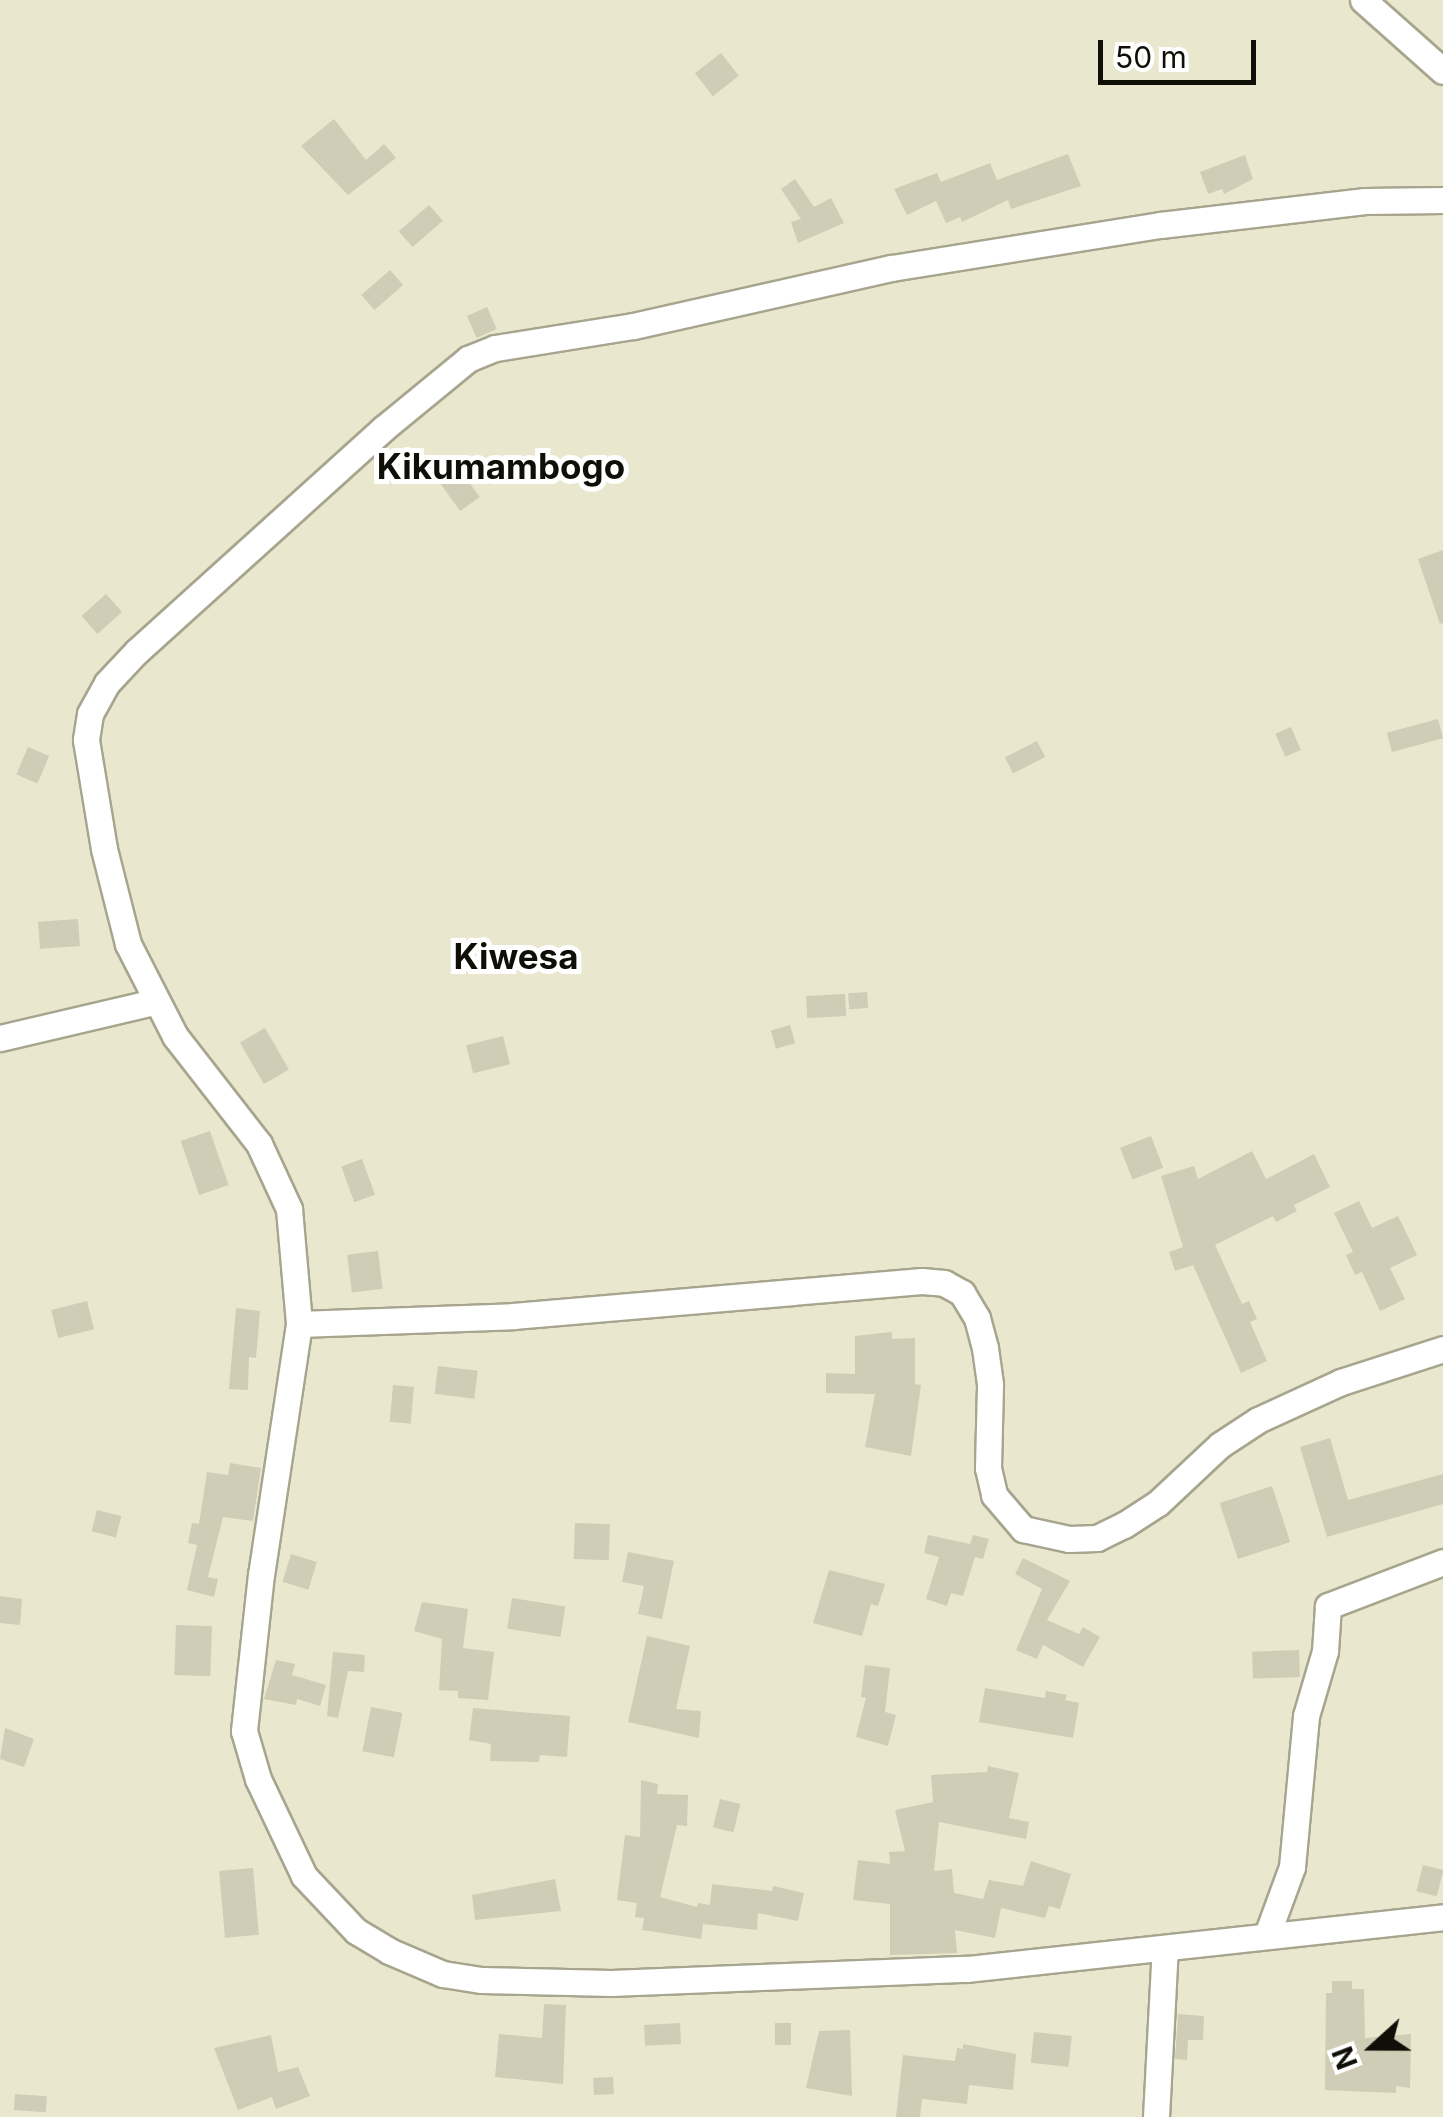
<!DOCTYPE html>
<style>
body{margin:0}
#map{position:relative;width:1443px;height:2117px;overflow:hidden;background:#e9e7ce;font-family:Inter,sans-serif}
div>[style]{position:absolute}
.building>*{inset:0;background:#d0cdb6;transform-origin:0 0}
.roads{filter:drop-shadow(2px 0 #a7a58e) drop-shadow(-2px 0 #a7a58e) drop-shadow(0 2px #a7a58e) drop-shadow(0 -2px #a7a58e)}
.street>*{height:25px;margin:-12.5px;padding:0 12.5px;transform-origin:12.5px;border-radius:12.5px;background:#fff}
span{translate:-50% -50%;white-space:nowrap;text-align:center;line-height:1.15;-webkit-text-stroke:10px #fff;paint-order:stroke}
.quarter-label{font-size:35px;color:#100f07;font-weight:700}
.north{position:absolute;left:1323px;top:1997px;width:100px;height:100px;-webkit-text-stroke:8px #fff;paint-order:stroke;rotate:249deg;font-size:28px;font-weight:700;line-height:40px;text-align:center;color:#100f07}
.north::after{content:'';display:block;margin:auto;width:35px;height:45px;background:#100f07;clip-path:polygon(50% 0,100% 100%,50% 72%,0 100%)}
.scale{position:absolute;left:1098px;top:40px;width:158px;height:45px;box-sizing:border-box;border:5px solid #100f07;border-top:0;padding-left:12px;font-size:30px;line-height:35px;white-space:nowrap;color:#100f07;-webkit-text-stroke:8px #fff;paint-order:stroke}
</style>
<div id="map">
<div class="building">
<i style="left:721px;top:53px;width:29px;height:33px;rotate:52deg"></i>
<i style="clip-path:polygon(334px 119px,366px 160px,384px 144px,396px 158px,348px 195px,301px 146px)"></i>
<i style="clip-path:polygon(1068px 154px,1081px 186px,1011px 209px,1008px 200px,962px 222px,960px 217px,946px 223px,936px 201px,907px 215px,894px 189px,937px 173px,941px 182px,990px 163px,997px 180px)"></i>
<i style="clip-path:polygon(1245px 155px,1253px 179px,1224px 194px,1222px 189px,1208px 194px,1200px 172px)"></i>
<i style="clip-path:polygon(795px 179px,814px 207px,831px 198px,844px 223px,798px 243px,791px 222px,801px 219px,781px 189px)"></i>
<i style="left:429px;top:205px;width:21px;height:40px;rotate:49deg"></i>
<i style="left:390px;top:270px;width:20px;height:38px;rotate:49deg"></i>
<i style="left:487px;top:307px;width:24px;height:22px;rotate:66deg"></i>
<i style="left:455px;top:463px;width:42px;height:24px;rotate:54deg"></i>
<i style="clip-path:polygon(1443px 550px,1443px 623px,1440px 624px,1418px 559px)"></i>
<i style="left:106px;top:594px;width:24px;height:33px;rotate:48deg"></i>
<i style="left:1438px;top:719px;width:20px;height:53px;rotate:75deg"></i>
<i style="left:1291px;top:727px;width:25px;height:17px;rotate:67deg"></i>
<i style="left:1037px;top:741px;width:18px;height:36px;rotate:63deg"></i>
<i style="left:28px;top:747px;width:23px;height:30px;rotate:23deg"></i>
<i style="left:78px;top:919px;width:27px;height:40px;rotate:86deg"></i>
<i style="left:867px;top:992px;width:16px;height:19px;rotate:86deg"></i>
<i style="left:845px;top:994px;width:22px;height:39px;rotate:87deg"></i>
<i style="left:790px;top:1025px;width:19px;height:20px;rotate:74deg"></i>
<i style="left:265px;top:1028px;width:48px;height:29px;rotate:60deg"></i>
<i style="left:503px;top:1036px;width:29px;height:38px;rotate:76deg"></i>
<i style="left:210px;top:1131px;width:57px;height:31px;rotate:71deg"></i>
<i style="left:1151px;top:1136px;width:34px;height:33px;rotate:69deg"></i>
<i style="clip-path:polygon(1252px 1151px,1266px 1179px,1314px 1154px,1330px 1187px,1294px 1205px,1297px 1211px,1276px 1222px,1273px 1216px,1215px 1245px,1242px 1304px,1249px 1301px,1257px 1319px,1250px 1322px,1267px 1361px,1241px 1373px,1193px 1265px,1175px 1271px,1169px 1252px,1183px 1247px,1161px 1176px,1194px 1166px,1198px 1179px)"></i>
<i style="left:362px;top:1159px;width:38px;height:22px;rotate:70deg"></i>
<i style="clip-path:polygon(1359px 1201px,1372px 1228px,1398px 1216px,1417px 1255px,1390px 1268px,1405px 1299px,1380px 1311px,1362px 1272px,1355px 1275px,1346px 1255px,1353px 1252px,1334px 1213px)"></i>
<i style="left:378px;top:1251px;width:38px;height:31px;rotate:83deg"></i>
<i style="left:87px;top:1301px;width:29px;height:37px;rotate:76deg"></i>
<i style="clip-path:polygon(236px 1308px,260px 1311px,256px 1358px,249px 1357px,248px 1390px,229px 1389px)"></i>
<i style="clip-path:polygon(892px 1332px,892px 1339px,915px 1338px,915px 1384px,921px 1385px,911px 1456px,865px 1447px,875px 1394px,826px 1393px,826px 1373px,855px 1374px,855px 1336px)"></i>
<i style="left:438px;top:1366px;width:40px;height:28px;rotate:7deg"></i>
<i style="left:393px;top:1385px;width:21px;height:37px;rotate:5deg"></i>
<i style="clip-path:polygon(1330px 1438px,1348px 1500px,1443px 1474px,1443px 1504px,1327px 1537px,1300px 1447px)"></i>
<i style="clip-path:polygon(230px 1463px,261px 1468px,253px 1521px,223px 1517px,208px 1577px,218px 1579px,214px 1597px,187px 1590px,197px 1545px,188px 1543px,192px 1523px,199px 1524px,207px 1472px,228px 1475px)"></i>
<i style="left:1272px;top:1486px;width:59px;height:55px;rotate:72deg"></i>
<i style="left:97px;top:1510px;width:25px;height:22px;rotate:14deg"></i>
<i style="left:575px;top:1523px;width:35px;height:36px;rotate:2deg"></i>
<i style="clip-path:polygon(928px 1535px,970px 1544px,973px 1535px,989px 1539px,983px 1559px,975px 1557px,963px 1596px,951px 1593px,947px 1606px,926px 1599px,939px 1557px,924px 1553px)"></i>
<i style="clip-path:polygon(628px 1552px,674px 1561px,662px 1619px,638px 1614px,644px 1586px,622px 1582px)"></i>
<i style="left:291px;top:1554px;width:27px;height:29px;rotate:17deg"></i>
<i style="clip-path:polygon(1023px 1558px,1070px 1581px,1047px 1620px,1079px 1634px,1083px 1627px,1100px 1637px,1083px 1667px,1043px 1645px,1037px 1659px,1016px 1650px,1042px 1589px,1015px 1574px)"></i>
<i style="clip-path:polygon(829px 1570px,885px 1584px,878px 1606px,871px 1604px,862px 1636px,813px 1623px)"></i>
<i style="clip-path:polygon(0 1596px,22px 1599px,20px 1625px,0 1623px)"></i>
<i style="left:512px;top:1598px;width:54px;height:31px;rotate:9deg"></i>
<i style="clip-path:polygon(422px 1602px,468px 1609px,463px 1648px,494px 1652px,488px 1700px,458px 1698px,458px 1691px,439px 1690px,442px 1639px,414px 1631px)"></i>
<i style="left:176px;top:1625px;width:36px;height:50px;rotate:2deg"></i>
<i style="clip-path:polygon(647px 1636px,690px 1646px,676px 1709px,701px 1711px,699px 1738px,628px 1722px)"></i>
<i style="left:1299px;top:1650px;width:27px;height:47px;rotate:88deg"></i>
<i style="clip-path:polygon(333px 1652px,365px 1655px,364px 1672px,348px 1671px,338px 1718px,327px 1716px)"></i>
<i style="clip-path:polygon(276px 1660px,295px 1664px,292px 1675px,326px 1685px,320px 1706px,297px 1699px,296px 1705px,264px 1699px)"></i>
<i style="clip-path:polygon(865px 1665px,890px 1668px,885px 1712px,896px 1715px,888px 1746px,856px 1737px,866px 1698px,861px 1697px)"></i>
<i style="clip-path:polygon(985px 1688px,1045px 1698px,1046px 1691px,1067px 1695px,1065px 1700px,1079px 1703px,1073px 1738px,979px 1722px)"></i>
<i style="left:371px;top:1707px;width:32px;height:45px;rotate:11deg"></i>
<i style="clip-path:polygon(473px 1708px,570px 1716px,567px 1757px,540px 1755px,539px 1762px,490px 1761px,491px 1744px,469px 1740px)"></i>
<i style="clip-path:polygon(5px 1728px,34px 1739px,24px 1767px,0 1759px)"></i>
<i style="clip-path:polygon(988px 1766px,1019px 1773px,1009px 1818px,1029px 1822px,1026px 1839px,939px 1822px,934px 1871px,952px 1869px,954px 1893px,983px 1899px,989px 1880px,1023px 1886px,1031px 1861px,1071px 1874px,1060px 1909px,1049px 1906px,1045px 1918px,1001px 1908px,995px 1938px,955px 1930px,957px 1953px,890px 1955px,890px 1904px,853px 1900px,858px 1860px,890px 1864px,889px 1852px,905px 1851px,895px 1810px,933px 1802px,931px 1775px,987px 1772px)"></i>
<i style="clip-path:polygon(641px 1780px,658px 1784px,657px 1794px,688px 1795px,687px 1826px,677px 1825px,660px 1897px,697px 1907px,698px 1903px,710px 1905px,712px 1884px,772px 1891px,773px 1886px,804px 1893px,798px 1921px,758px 1913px,757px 1930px,703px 1924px,701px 1939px,642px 1930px,644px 1918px,635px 1917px,637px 1903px,617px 1900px,625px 1835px,640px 1837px)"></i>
<i style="left:720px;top:1799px;width:21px;height:29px;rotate:14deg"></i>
<i style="left:1423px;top:1865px;width:21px;height:27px;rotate:14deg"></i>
<i style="left:253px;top:1868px;width:67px;height:34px;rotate:85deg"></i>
<i style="clip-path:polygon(555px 1879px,561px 1911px,475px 1920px,472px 1895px)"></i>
<i style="clip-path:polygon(1332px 1981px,1352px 1981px,1352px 1989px,1364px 1989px,1365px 2038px,1411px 2034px,1410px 2088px,1396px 2086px,1396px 2093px,1325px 2090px,1326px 1993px,1332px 1993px)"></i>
<i style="clip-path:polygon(544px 2004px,566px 2005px,563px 2084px,495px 2077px,499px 2034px,542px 2038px)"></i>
<i style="clip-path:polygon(1178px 2014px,1204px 2016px,1203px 2040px,1188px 2040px,1187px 2060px,1175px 2059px)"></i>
<i style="left:680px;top:2023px;width:21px;height:36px;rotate:87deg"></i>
<i style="left:775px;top:2023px;width:16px;height:22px"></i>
<i style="clip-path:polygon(850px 2030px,852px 2096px,806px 2088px,819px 2031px)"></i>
<i style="left:1034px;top:2032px;width:38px;height:31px;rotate:6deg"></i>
<i style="clip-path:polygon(271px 2035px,278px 2072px,298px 2067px,310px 2096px,276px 2109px,272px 2097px,238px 2110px,214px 2048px)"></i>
<i style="clip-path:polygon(963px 2044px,1016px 2054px,1013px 2090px,969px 2085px,967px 2104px,922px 2099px,920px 2117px,896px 2117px,903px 2055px,955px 2061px,957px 2048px,963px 2049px)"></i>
<i style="left:613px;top:2077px;width:17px;height:20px;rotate:87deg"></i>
<i style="left:15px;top:2094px;width:32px;height:16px;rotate:4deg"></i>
</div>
<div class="roads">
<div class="street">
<i style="left:1363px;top:0;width:107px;rotate:41.6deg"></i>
<i style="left:1443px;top:200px;width:78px;rotate:179.3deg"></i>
<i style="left:1365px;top:201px;width:206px;rotate:173.3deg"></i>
<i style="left:1160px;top:225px;width:272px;rotate:170.9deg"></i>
<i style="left:891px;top:268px;width:264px;rotate:167.3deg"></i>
<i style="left:633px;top:326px;width:140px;rotate:170.9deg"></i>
<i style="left:495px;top:348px;width:29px;rotate:158deg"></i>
<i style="left:468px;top:359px;width:109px;rotate:140.6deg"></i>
<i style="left:384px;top:428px;width:333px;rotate:137.9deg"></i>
<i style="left:137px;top:651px;width:44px;rotate:133.2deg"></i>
<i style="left:107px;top:683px;width:35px;rotate:119deg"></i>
<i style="left:90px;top:714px;width:26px;rotate:99deg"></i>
<i style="left:86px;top:740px;width:110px;rotate:80.6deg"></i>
<i style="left:104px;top:849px;width:98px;rotate:75.8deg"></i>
<i style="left:128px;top:944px;width:103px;rotate:62.9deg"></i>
<i style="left:175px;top:1036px;width:137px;rotate:52.1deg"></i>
<i style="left:259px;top:1144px;width:72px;rotate:65.2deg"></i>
<i style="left:289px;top:1209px;width:115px;rotate:85deg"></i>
<i style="left:299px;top:1324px;width:253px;rotate:98.6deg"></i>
<i style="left:261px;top:1574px;width:158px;rotate:96.2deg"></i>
<i style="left:244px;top:1731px;width:50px;rotate:73.7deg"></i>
<i style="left:258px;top:1779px;width:107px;rotate:64.6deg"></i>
<i style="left:304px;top:1876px;width:76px;rotate:46.6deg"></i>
<i style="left:356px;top:1931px;width:39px;rotate:31deg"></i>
<i style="left:389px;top:1951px;width:59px;rotate:23.1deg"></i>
<i style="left:443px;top:1974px;width:39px;rotate:9deg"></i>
<i style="left:482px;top:1980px;width:129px;rotate:1.3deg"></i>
<i style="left:611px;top:1983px;width:356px;rotate:-2.3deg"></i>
<i style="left:967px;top:1969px;width:479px;rotate:-6.2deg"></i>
<i style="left:0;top:1038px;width:158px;rotate:-13.2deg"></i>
<i style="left:299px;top:1324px;width:214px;rotate:-2.1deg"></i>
<i style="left:513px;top:1316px;width:410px;rotate:-4.9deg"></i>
<i style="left:922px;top:1281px;width:22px;rotate:5deg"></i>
<i style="left:944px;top:1283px;width:21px;rotate:29deg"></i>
<i style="left:962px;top:1293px;width:29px;rotate:59deg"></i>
<i style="left:977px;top:1318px;width:31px;rotate:75deg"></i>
<i style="left:985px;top:1348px;width:37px;rotate:82deg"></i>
<i style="left:990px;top:1385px;width:83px;rotate:91.4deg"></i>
<i style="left:988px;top:1468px;width:28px;rotate:77deg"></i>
<i style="left:994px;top:1495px;width:45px;rotate:49.5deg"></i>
<i style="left:1023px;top:1529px;width:47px;rotate:12.3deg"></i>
<i style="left:1069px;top:1539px;width:28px;rotate:-2deg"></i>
<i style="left:1097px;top:1538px;width:30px;rotate:-26deg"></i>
<i style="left:1124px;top:1525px;width:40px;rotate:-32.9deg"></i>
<i style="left:1158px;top:1503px;width:85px;rotate:-43.1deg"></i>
<i style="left:1220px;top:1445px;width:45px;rotate:-33.3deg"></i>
<i style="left:1258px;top:1420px;width:91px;rotate:-24.6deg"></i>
<i style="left:1341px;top:1382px;width:107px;rotate:-17.9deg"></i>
<i style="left:1267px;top:1935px;width:72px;rotate:-69.8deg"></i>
<i style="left:1292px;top:1867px;width:152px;rotate:-84.7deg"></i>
<i style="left:1306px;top:1716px;width:68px;rotate:-73.7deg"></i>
<i style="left:1325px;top:1651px;width:45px;rotate:-86.2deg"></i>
<i style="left:1328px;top:1606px;width:123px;rotate:-20.9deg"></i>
<i style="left:1156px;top:2117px;width:169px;rotate:-87deg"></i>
</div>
</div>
<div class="quarter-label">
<span style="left:501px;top:466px">Kikumambogo</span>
<span style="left:516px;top:956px">Kiwesa</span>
</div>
<div class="north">N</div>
<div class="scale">50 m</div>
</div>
